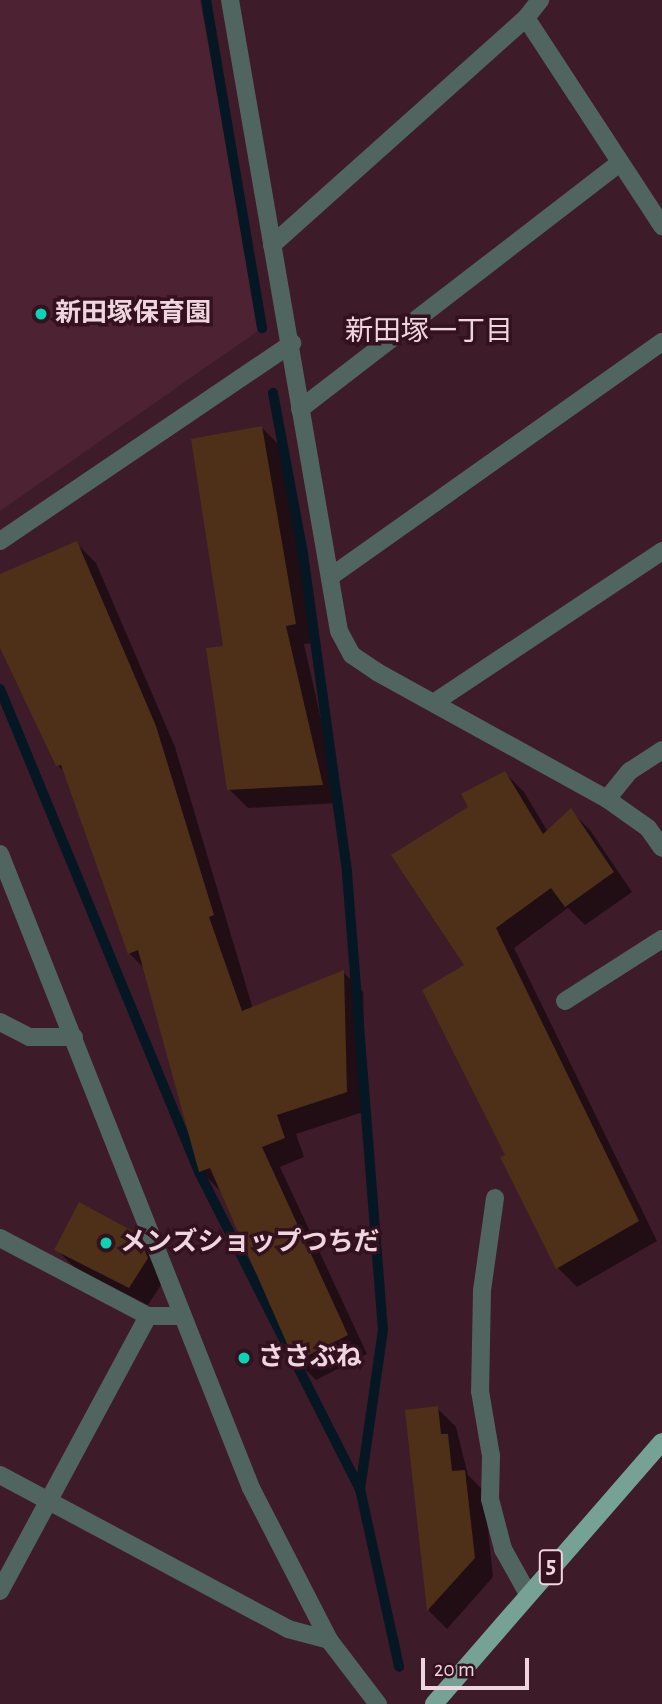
<!DOCTYPE html>
<meta charset="utf-8">
<style>
body{margin:0}
#map{position:relative;width:662px;height:1704px;overflow:hidden;background:#3e1b29;font-family:"Alegreya Sans","Noto Sans JP",sans-serif}
div>[style]{position:absolute}
.built>*{inset:0;background:#4d2233}
.shadow>*{inset:0;background:#0007}
.stream>*{height:10px;margin:-5px;padding:0 5px;transform-origin:5px;border-radius:5px;background:#041722}
.building>*{inset:0;background:#4e2f17}
.minor>*{height:18px;margin:-9px;padding:0 9px;transform-origin:9px;border-radius:9px;background:#50655f}
.major>*{height:18px;margin:-9px;padding:0 9px;transform-origin:9px;border-radius:9px;background:#76a195}
.dots>*{width:19px;height:19px;translate:-50% -50%;box-sizing:border-box;border:4px solid #33111f;border-radius:50%}
span{translate:-50% -50%;white-space:nowrap;text-align:center;line-height:1.15;-webkit-text-stroke:7px #33111f;paint-order:stroke}
.shield-label span{padding:2px 5px;background:#33111f;border:2px solid;border-radius:5px;-webkit-text-stroke-width:0}
.shield-label{font-size:24px;color:#efd6de;font-weight:700}
.poi-label{font-size:26px;color:#efd6de;font-weight:700}
.left{translate:0 -50%;text-align:left}
.neighbourhood-label{font-size:28px;color:#efd6de}
.scale{position:absolute;left:421px;top:1658px;width:108px;height:32px;box-sizing:border-box;border:4px solid #efd6de;border-top:0;padding-left:9px;font-size:21px;line-height:24px;white-space:nowrap;color:#efd6de;-webkit-text-stroke:5px #33111f;paint-order:stroke}
</style>
<div id="map">
<div class="built">
<i style="clip-path:polygon(0 0,200px 0,262px 328px,0 511px)"></i>
</div>
<div class="shadow">
<i style="clip-path:polygon(262px 428px,281px 447px,314px 643px,304px 644px,340px 803px,248px 808px,229px 789px,225px 647px)"></i>
<i style="clip-path:polygon(76px 543px,96px 563px,175px 747px,253px 1009px,343px 972px,363px 992px,366px 1111px,296px 1134px,304px 1157px,280px 1167px,367px 1354px,316px 1380px,297px 1361px,220px 1191px,201px 1171px,145px 969px,129px 953px,66px 774px,58px 765px,0 644px,0 575px)"></i>
<i style="clip-path:polygon(505px 773px,524px 792px,548px 832px,571px 811px,590px 830px,632px 892px,585px 925px,568px 908px,514px 948px,657px 1241px,577px 1287px,558px 1268px,503px 1158px,508px 1155px,466px 965px,470px 807px)"></i>
<i style="clip-path:polygon(137px 1235px,156px 1255px,166px 1277px,148px 1305px,75px 1268px,56px 1249px)"></i>
<i style="clip-path:polygon(437px 1408px,456px 1427px,468px 1475px,484px 1491px,493px 1577px,447px 1629px,429px 1611px,407px 1412px)"></i>
</div>
<div class="stream">
<i style="left:206px;top:0;width:333px;rotate:80.3deg"></i>
<i style="left:273px;top:393px;width:164px;rotate:79.4deg"></i>
<i style="left:303px;top:554px;width:322px;rotate:82.1deg"></i>
<i style="left:347px;top:873px;width:458px;rotate:85.5deg"></i>
<i style="left:383px;top:1330px;width:161px;rotate:98.2deg"></i>
<i style="left:360px;top:1489px;width:182px;rotate:77.6deg"></i>
<i style="left:0;top:689px;width:522px;rotate:67.61deg"></i>
<i style="left:199px;top:1172px;width:356px;rotate:63.1deg"></i>
</div>
<div class="building">
<i style="clip-path:polygon(262px 426px,296px 624px,286px 626px,323px 785px,227px 790px,206px 648px,223px 646px,191px 439px)"></i>
<i style="clip-path:polygon(77px 541px,156px 726px,214px 915px,209px 917px,242px 1011px,344px 970px,347px 1092px,277px 1115px,285px 1138px,262px 1147px,348px 1335px,295px 1362px,210px 1168px,199px 1172px,138px 950px,128px 954px,61px 765px,56px 766px,0 648px,0 574px)"></i>
<i style="clip-path:polygon(505px 771px,543px 834px,571px 808px,614px 872px,565px 907px,551px 888px,496px 928px,639px 1221px,556px 1269px,500px 1157px,505px 1155px,422px 990px,464px 965px,391px 855px,468px 807px,461px 794px)"></i>
<i style="clip-path:polygon(79px 1202px,138px 1234px,148px 1258px,129px 1288px,54px 1250px)"></i>
<i style="clip-path:polygon(438px 1406px,441px 1434px,448px 1434px,452px 1471px,465px 1470px,475px 1558px,427px 1611px,405px 1410px)"></i>
</div>
<div class="minor">
<i style="left:230px;top:0;width:640px;rotate:80.2deg"></i>
<i style="left:339px;top:631px;width:27px;rotate:62deg"></i>
<i style="left:352px;top:655px;width:30px;rotate:34deg"></i>
<i style="left:377px;top:672px;width:263px;rotate:28.9deg"></i>
<i style="left:607px;top:799px;width:50px;rotate:35.3deg"></i>
<i style="left:648px;top:828px;width:24px;rotate:55deg"></i>
<i style="left:526px;top:18px;width:249px;rotate:56.8deg"></i>
<i style="left:272px;top:245px;width:341px;rotate:-41.8deg"></i>
<i style="left:526px;top:18px;width:23px;rotate:-52deg"></i>
<i style="left:300px;top:409px;width:404px;rotate:-37.6deg"></i>
<i style="left:0;top:541px;width:353px;rotate:-34.1deg"></i>
<i style="left:330px;top:577px;width:407px;rotate:-35.3deg"></i>
<i style="left:435px;top:702px;width:273px;rotate:-33.6deg"></i>
<i style="left:607px;top:799px;width:36px;rotate:-51deg"></i>
<i style="left:630px;top:771px;width:38px;rotate:-33deg"></i>
<i style="left:0;top:854px;width:682px;rotate:68.4deg"></i>
<i style="left:251px;top:1488px;width:171px;rotate:62.8deg"></i>
<i style="left:329px;top:1640px;width:81px;rotate:52.6deg"></i>
<i style="left:565px;top:1001px;width:115px;rotate:-32.6deg"></i>
<i style="left:0;top:1022px;width:33px;rotate:27deg"></i>
<i style="left:29px;top:1037px;width:45px"></i>
<i style="left:495px;top:1198px;width:94px;rotate:98deg"></i>
<i style="left:482px;top:1291px;width:100px;rotate:91.1deg"></i>
<i style="left:480px;top:1391px;width:66px;rotate:80.4deg"></i>
<i style="left:491px;top:1456px;width:43px;rotate:91.3deg"></i>
<i style="left:490px;top:1499px;width:52px;rotate:75.4deg"></i>
<i style="left:503px;top:1549px;width:51px;rotate:60.9deg"></i>
<i style="left:0;top:1238px;width:167px;rotate:27.8deg"></i>
<i style="left:148px;top:1316px;width:34px"></i>
<i style="left:0;top:1475px;width:327px;rotate:28.1deg"></i>
<i style="left:288px;top:1629px;width:42px;rotate:15deg"></i>
<i style="left:0;top:1591px;width:312px;rotate:-61.7deg"></i>
</div>
<div class="major">
<i style="left:434px;top:1704px;width:347px;rotate:-49deg"></i>
</div>
<div class="dots">
<i style="left:41px;top:314px;background:#09d5b5"></i>
<i style="left:106px;top:1243px;background:#09d5b5"></i>
<i style="left:244px;top:1358px;background:#09d5b5"></i>
</div>
<div class="shield-label">
<span style="left:551px;top:1567px">5</span>
</div>
<div class="poi-label">
<span class="left" style="left:55px;top:314px">新田塚保育園</span>
<span class="left" style="left:120px;top:1243px">メンズショップつちだ</span>
<span class="left" style="left:258px;top:1358px">ささぶね</span>
</div>
<div class="neighbourhood-label">
<span style="left:429px;top:332px">新田塚一丁目</span>
</div>
<div class="scale">20 m</div>
</div>
